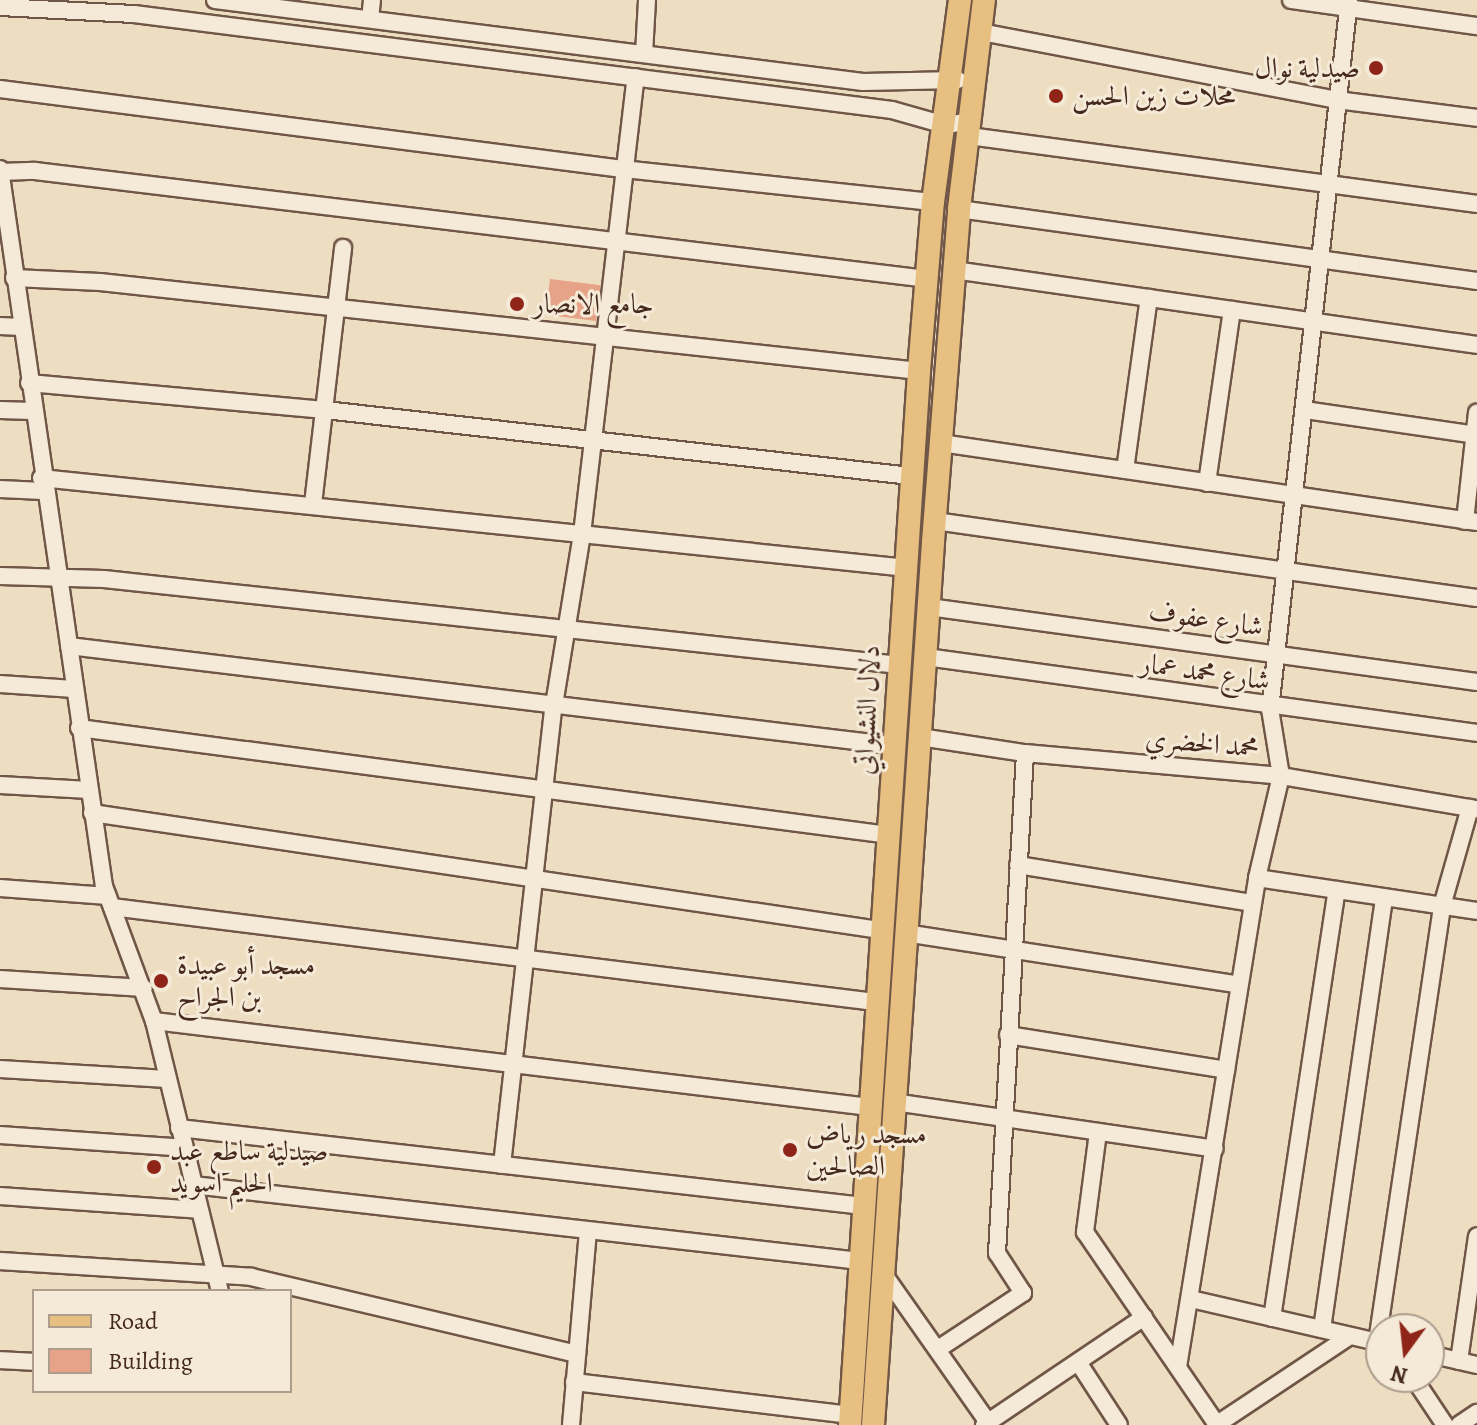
<!DOCTYPE html>
<meta charset="utf-8">
<style>
body{margin:0}
#map{position:relative;width:1477px;height:1425px;overflow:hidden;background:#eedec1;font-family:Alegreya,Amiri,serif}
div>[style]{position:absolute}
.building>*{inset:0;background:#e6a387;transform-origin:0 0}
.roads{filter:drop-shadow(2px 0 #705647) drop-shadow(-2px 0 #705647) drop-shadow(0 2px #705647) drop-shadow(0 -2px #705647)}
.minor>*{height:16px;margin:-8px;padding:0 8px;transform-origin:8px;border-radius:8px;background:#f4ead7}
.major>*{height:22px;margin:-11px;padding:0 11px;transform-origin:11px;border-radius:11px;background:#e7bf80}
.dots>*{width:22px;height:22px;translate:-50% -50%;box-sizing:border-box;border:4px solid #f4ead7;border-radius:50%}
span{translate:-50% -50%;white-space:nowrap;text-align:center;line-height:1.15;-webkit-text-stroke:6px #f4ead7;paint-order:stroke}
.poi-label{font-size:28px;color:#46291e}
.right{translate:-100% -50%;text-align:right}
.left{translate:0 -50%;text-align:left}
.street-label{font-size:28px;color:#46291e}
.legend{position:absolute;left:32px;top:1289px;width:260px;height:104px;box-sizing:border-box;background:#f4ead7;border:2px solid #ae9d8d;margin:0;padding:10px 14px;list-style:none;font-size:24px;color:#46291e}
.legend li{display:flex;align-items:center;gap:16px;height:40px}
.legend b{width:40px;border:2px solid #ae9d8d}
.north{position:absolute;left:1365px;top:1313px;width:80px;height:80px;box-sizing:border-box;background:#f4ead7;border:2px solid #ae9d8d;border-radius:50%;rotate:195deg;font-size:22px;font-weight:700;line-height:32px;text-align:center;color:#46291e}
.north::after{content:'';display:block;margin:auto;width:28px;height:36px;background:#8f2418;clip-path:polygon(50% 0,100% 100%,50% 72%,0 100%)}
</style>
<div id="map">
<div class="building">
<i style="left:550px;top:279px;width:51px;height:36px;rotate:7deg"></i>
</div>
<div class="roads">
<div class="minor">
<i style="left:215px;top:0;width:653px;rotate:7.21deg"></i>
<i style="left:863px;top:82px;width:95px;rotate:-1.2deg"></i>
<i style="left:1291px;top:0;width:188px;rotate:8deg"></i>
<i style="left:0;top:7px;width:134px;rotate:3deg"></i>
<i style="left:134px;top:14px;width:764px;rotate:7.22deg"></i>
<i style="left:892px;top:110px;width:55px;rotate:15.8deg"></i>
<i style="left:945px;top:125px;width:27px;rotate:-8deg"></i>
<i style="left:370px;top:19px;width:19px;rotate:-84deg"></i>
<i style="left:981px;top:32px;width:362px;rotate:10.8deg"></i>
<i style="left:1337px;top:100px;width:141px;rotate:7.3deg"></i>
<i style="left:644px;top:54px;width:54px;rotate:-86.8deg"></i>
<i style="left:0;top:89px;width:628px;rotate:7.32deg"></i>
<i style="left:623px;top:169px;width:312px;rotate:6.1deg"></i>
<i style="left:969px;top:136px;width:513px;rotate:7.62deg"></i>
<i style="left:0;top:169px;width:725px;rotate:81.75deg"></i>
<i style="left:104px;top:886px;width:144px;rotate:69.7deg"></i>
<i style="left:154px;top:1021px;width:278px;rotate:76.3deg"></i>
<i style="left:0;top:172px;width:35px;rotate:-2deg"></i>
<i style="left:35px;top:171px;width:900px;rotate:6.9deg"></i>
<i style="left:959px;top:209px;width:523px;rotate:7.91deg"></i>
<i style="left:954px;top:270px;width:528px;rotate:8.16deg"></i>
<i style="left:14px;top:278px;width:86px;rotate:2.7deg"></i>
<i style="left:100px;top:282px;width:824px;rotate:6.2deg"></i>
<i style="left:0;top:326px;width:21px;rotate:3deg"></i>
<i style="left:29px;top:383px;width:297px;rotate:5.2deg"></i>
<i style="left:325px;top:410px;width:590px;rotate:6.43deg"></i>
<i style="left:0;top:410px;width:32px;rotate:2deg"></i>
<i style="left:1305px;top:410px;width:174px;rotate:8.3deg"></i>
<i style="left:941px;top:443px;width:542px;rotate:8.38deg"></i>
<i style="left:1125px;top:470px;width:174px;rotate:-82.1deg"></i>
<i style="left:41px;top:478px;width:871px;rotate:5.93deg"></i>
<i style="left:1207px;top:483px;width:175px;rotate:-81.8deg"></i>
<i style="left:0;top:489px;width:43px;rotate:2.7deg"></i>
<i style="left:313px;top:504px;width:258px;rotate:-83.3deg"></i>
<i style="left:935px;top:521px;width:547px;rotate:8.09deg"></i>
<i style="left:1465px;top:521px;width:109px;rotate:-83.7deg"></i>
<i style="left:0;top:576px;width:104px;rotate:1.7deg"></i>
<i style="left:104px;top:579px;width:800px;rotate:6.17deg"></i>
<i style="left:929px;top:607px;width:553px;rotate:7.79deg"></i>
<i style="left:69px;top:646px;width:834px;rotate:6.89deg"></i>
<i style="left:926px;top:657px;width:556px;rotate:7.85deg"></i>
<i style="left:0;top:684px;width:74px;rotate:3.9deg"></i>
<i style="left:79px;top:728px;width:816px;rotate:7.53deg"></i>
<i style="left:920px;top:737px;width:106px;rotate:8.7deg"></i>
<i style="left:1025px;top:753px;width:257px;rotate:5.1deg"></i>
<i style="left:1281px;top:776px;width:199px;rotate:9.6deg"></i>
<i style="left:0;top:785px;width:89px;rotate:3.2deg"></i>
<i style="left:92px;top:813px;width:797px;rotate:8.45deg"></i>
<i style="left:1018px;top:865px;width:238px;rotate:9.2deg"></i>
<i style="left:1257px;top:878px;width:222px;rotate:8.5deg"></i>
<i style="left:0;top:888px;width:108px;rotate:4.2deg"></i>
<i style="left:112px;top:907px;width:769px;rotate:7.1deg"></i>
<i style="left:905px;top:933px;width:338px;rotate:8.8deg"></i>
<i style="left:0;top:979px;width:144px;rotate:3.6deg"></i>
<i style="left:154px;top:1021px;width:721px;rotate:6.85deg"></i>
<i style="left:1008px;top:1035px;width:221px;rotate:9.1deg"></i>
<i style="left:0;top:1069px;width:167px;rotate:3.4deg"></i>
<i style="left:894px;top:1102px;width:324px;rotate:8.3deg"></i>
<i style="left:179px;top:1128px;width:689px;rotate:6.5deg"></i>
<i style="left:1098px;top:1132px;width:101px;rotate:97.4deg"></i>
<i style="left:1085px;top:1232px;width:234px;rotate:55.6deg"></i>
<i style="left:0;top:1135px;width:184px;rotate:4deg"></i>
<i style="left:502px;top:1165px;width:463px;rotate:-83.6deg"></i>
<i style="left:554px;top:705px;width:173px;rotate:-80.7deg"></i>
<i style="left:582px;top:534px;width:460px;rotate:-83.3deg"></i>
<i style="left:193px;top:1185px;width:671px;rotate:6.5deg"></i>
<i style="left:0;top:1196px;width:199px;rotate:4deg"></i>
<i style="left:0;top:1261px;width:252px;rotate:3.6deg"></i>
<i style="left:251px;top:1277px;width:335px;rotate:13.3deg"></i>
<i style="left:883px;top:1273px;width:186px;rotate:54.9deg"></i>
<i style="left:1191px;top:1299px;width:195px;rotate:13deg"></i>
<i style="left:1272px;top:1318px;width:433px;rotate:-81.4deg"></i>
<i style="left:1322px;top:1329px;width:436px;rotate:-81.8deg"></i>
<i style="left:1377px;top:1342px;width:441px;rotate:-81.5deg"></i>
<i style="left:1442px;top:906px;width:102px;rotate:-74.1deg"></i>
<i style="left:938px;top:1349px;width:102px;rotate:-33.4deg"></i>
<i style="left:1023px;top:1293px;width:48px;rotate:-123deg"></i>
<i style="left:997px;top:1253px;width:501px;rotate:-86.79deg"></i>
<i style="left:1429px;top:1354px;width:49px;rotate:12.9deg"></i>
<i style="left:0;top:1360px;width:34px;rotate:3deg"></i>
<i style="left:1459px;top:1361px;width:126px;rotate:-81.8deg"></i>
<i style="left:1078px;top:1362px;width:75px;rotate:56.9deg"></i>
<i style="left:1178px;top:1367px;width:495px;rotate:-80.8deg"></i>
<i style="left:1257px;top:878px;width:105px;rotate:-76.8deg"></i>
<i style="left:1281px;top:776px;width:68px;rotate:-99.3deg"></i>
<i style="left:1270px;top:709px;width:713px;rotate:-83.64deg"></i>
<i style="left:1413px;top:1377px;width:58px;rotate:56.3deg"></i>
<i style="left:574px;top:1382px;width:279px;rotate:6.8deg"></i>
<i style="left:571px;top:1425px;width:194px;rotate:-85deg"></i>
<i style="left:984px;top:1425px;width:193px;rotate:-34deg"></i>
<i style="left:1216px;top:1425px;width:161px;rotate:-33.6deg"></i>
<i style="left:1459px;top:1425px;width:22px;rotate:-34deg"></i>
</div>
<div class="major">
<i style="left:850px;top:1425px;width:1056px;rotate:-86.25deg"></i>
<i style="left:919px;top:371px;width:170px;rotate:-85.3deg"></i>
<i style="left:933px;top:202px;width:204px;rotate:-82.4deg"></i>
<i style="left:873px;top:1425px;width:885px;rotate:-86.11deg"></i>
<i style="left:933px;top:542px;width:334px;rotate:-85.5deg"></i>
<i style="left:959px;top:209px;width:210px;rotate:-83.2deg"></i>
</div>
</div>
<div class="dots">
<i style="left:1376px;top:68px;background:#8f2418"></i>
<i style="left:1056px;top:96px;background:#8f2418"></i>
<i style="left:517px;top:304px;background:#8f2418"></i>
<i style="left:161px;top:981px;background:#8f2418"></i>
<i style="left:790px;top:1150px;background:#8f2418"></i>
<i style="left:154px;top:1167px;background:#8f2418"></i>
</div>
<div class="poi-label">
<span class="right" style="left:1360px;top:68px">صيدلية نوال</span>
<span class="left" style="left:1072px;top:96px">محلات زين الحسن</span>
<span class="left" style="left:533px;top:304px">جامع الانصار</span>
<span class="left" style="left:177px;top:981px">مسجد أبو عبيدة<br>بن الجراح</span>
<span class="left" style="left:806px;top:1150px">مسجد رياض<br>الصالحين</span>
<span class="left" style="left:170px;top:1167px">صيدلية ساطع عبد<br>الحليم اسويد</span>
</div>
<div class="street-label">
<span style="left:1206px;top:619px;rotate:8deg">شارع عفوف</span>
<span style="left:1205px;top:672px;rotate:8deg">شارع محمد عمار</span>
<span style="left:867px;top:710px;rotate:-87deg">دلال النشيواتي</span>
<span style="left:1202px;top:743px;rotate:5deg">محمد الخضري</span>
</div>
<ul class="legend">
<li><b style="height:10px;background:#e7bf80"></b>Road</li>
<li><b style="height:22px;background:#e6a387"></b>Building</li>
</ul>
<div class="north">N</div>
</div>
